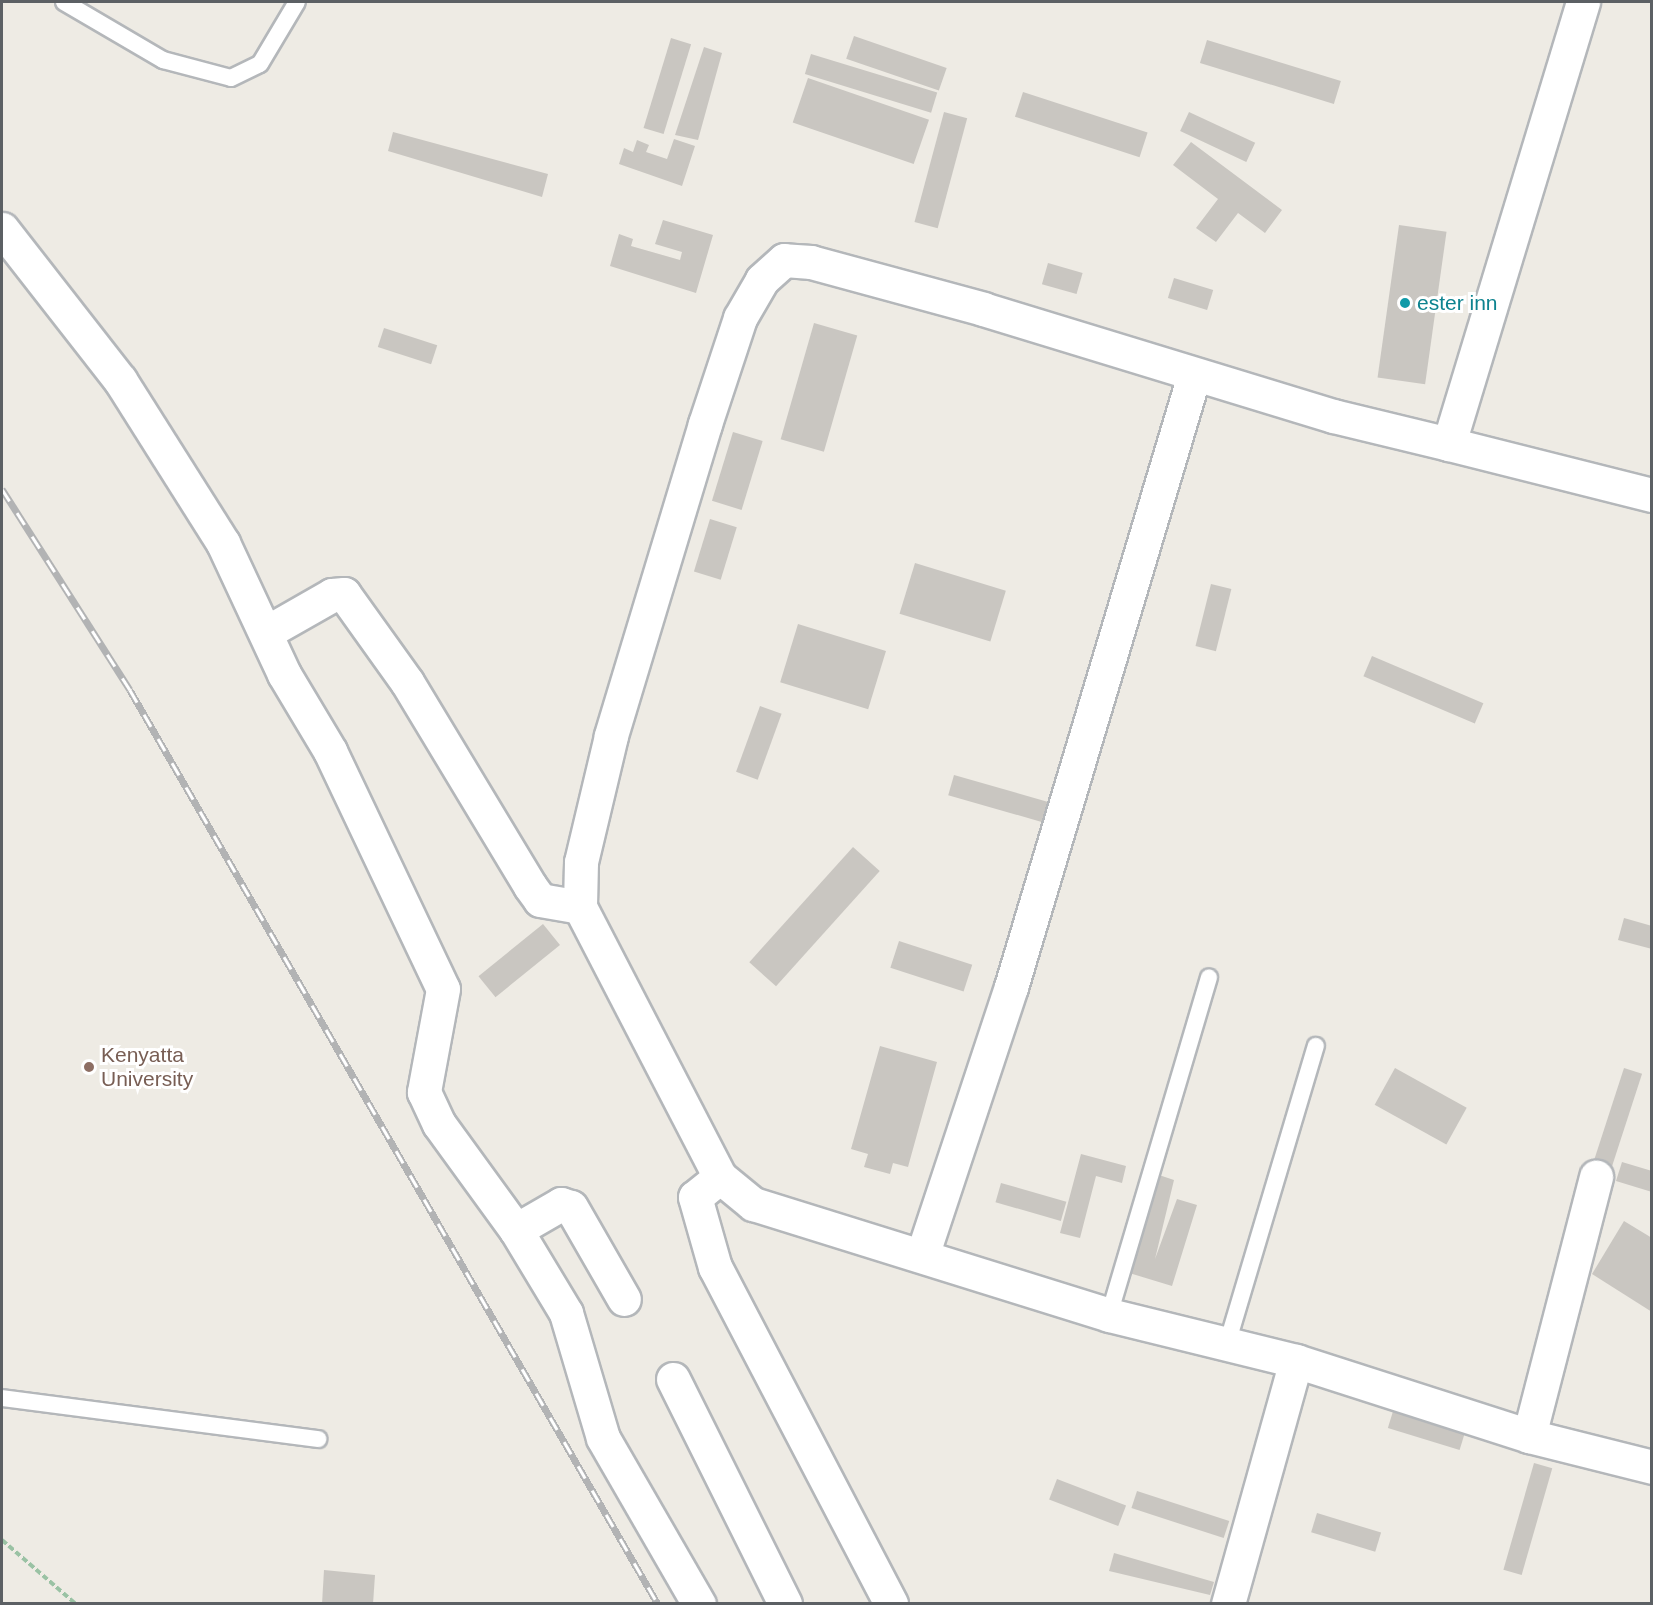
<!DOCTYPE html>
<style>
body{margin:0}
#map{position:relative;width:1653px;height:1605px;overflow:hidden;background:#eeebe4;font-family:Arial,sans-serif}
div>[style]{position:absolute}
.building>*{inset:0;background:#c9c6c1;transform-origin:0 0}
.path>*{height:4px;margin-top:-2px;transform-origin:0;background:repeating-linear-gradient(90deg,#9ac2a4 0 6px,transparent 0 9px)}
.roads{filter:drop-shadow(2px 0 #b4b7ba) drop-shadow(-2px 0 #b4b7ba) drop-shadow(0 2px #b4b7ba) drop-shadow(0 -2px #b4b7ba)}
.lane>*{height:16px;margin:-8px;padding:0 8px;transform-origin:8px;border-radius:8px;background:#fff}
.street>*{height:33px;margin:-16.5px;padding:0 16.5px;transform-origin:16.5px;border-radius:16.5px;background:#fff}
.rail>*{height:7px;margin-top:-3.5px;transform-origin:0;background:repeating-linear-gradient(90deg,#fff 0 14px,#b2b3b4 0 28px);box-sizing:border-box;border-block:2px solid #b2b3b4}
.dots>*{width:16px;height:16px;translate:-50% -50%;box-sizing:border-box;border:3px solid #fff;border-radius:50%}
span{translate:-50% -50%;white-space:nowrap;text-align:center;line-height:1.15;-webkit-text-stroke:6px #fff;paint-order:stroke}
.culture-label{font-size:21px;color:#0d838f}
.left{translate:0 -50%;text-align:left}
.education-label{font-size:21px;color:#785e54}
.frame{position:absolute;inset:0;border:3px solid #5c6064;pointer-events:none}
</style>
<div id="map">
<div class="building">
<i style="left:854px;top:36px;width:98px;height:24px;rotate:19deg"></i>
<i style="left:671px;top:38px;width:21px;height:94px;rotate:17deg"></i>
<i style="left:1207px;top:40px;width:140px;height:24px;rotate:17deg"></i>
<i style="clip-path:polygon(704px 47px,722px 53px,698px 140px,675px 135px)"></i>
<i style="left:811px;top:54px;width:132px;height:21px;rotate:17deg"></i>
<i style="left:808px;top:78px;width:128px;height:47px;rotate:19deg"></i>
<i style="left:1023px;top:92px;width:131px;height:26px;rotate:18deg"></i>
<i style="left:944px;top:112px;width:24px;height:114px;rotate:15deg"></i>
<i style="left:1189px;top:112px;width:73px;height:21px;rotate:25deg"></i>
<i style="clip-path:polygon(393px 132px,548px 174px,542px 197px,388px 151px)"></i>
<i style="clip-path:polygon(674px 139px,695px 146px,682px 186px,619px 164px,624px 148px,633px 152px,637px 140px,649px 145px,646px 152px,667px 159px)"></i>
<i style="clip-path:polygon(1191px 142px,1282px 210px,1265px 233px,1238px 213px,1216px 242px,1196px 228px,1218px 199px,1173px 165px)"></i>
<i style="clip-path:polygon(663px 220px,713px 235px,696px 293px,610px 266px,619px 234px,633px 239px,631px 246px,680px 260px,682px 252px,655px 244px)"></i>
<i style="left:1399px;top:225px;width:48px;height:154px;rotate:8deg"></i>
<i style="left:1048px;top:263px;width:36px;height:22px;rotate:16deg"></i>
<i style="left:1174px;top:278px;width:41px;height:21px;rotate:17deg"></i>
<i style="left:814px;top:323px;width:45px;height:121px;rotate:16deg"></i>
<i style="left:384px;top:328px;width:56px;height:20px;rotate:18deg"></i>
<i style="left:733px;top:432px;width:31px;height:72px;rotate:17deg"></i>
<i style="left:710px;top:519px;width:28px;height:55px;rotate:17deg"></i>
<i style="left:915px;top:563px;width:95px;height:53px;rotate:17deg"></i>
<i style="left:1211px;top:584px;width:21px;height:64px;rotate:14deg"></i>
<i style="left:798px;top:624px;width:92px;height:61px;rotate:17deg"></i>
<i style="left:1372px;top:656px;width:121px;height:22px;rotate:23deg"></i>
<i style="left:760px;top:706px;width:23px;height:70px;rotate:20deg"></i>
<i style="left:954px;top:775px;width:107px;height:21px;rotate:16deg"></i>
<i style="left:853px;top:847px;width:36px;height:155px;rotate:42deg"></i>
<i style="clip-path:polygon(1624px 918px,1652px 926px,1652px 949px,1618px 940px)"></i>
<i style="left:543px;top:924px;width:27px;height:83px;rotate:51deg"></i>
<i style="left:899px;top:941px;width:77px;height:28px;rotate:18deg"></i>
<i style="clip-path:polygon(880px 1046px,937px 1062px,908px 1167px,893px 1163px,890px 1174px,864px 1167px,868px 1154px,851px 1149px)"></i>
<i style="left:1395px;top:1068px;width:82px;height:42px;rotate:29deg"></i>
<i style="left:1624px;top:1068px;width:19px;height:98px;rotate:18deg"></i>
<i style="clip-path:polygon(1081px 1154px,1126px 1166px,1122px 1183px,1096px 1176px,1080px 1238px,1060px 1233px)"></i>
<i style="clip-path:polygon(1622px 1162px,1652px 1171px,1652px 1192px,1616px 1181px)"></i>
<i style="clip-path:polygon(1156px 1174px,1174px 1180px,1155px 1259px,1177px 1199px,1197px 1205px,1172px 1286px,1126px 1272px)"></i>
<i style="left:1001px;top:1183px;width:68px;height:20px;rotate:16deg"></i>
<i style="clip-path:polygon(1624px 1221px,1652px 1238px,1652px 1312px,1592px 1274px)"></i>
<i style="left:1394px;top:1408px;width:75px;height:21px;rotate:17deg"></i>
<i style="left:1534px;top:1463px;width:19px;height:111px;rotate:16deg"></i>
<i style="left:1057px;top:1479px;width:74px;height:22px;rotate:21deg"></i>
<i style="left:1137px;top:1491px;width:97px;height:18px;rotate:18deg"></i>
<i style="left:1317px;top:1513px;width:67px;height:20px;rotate:17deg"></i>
<i style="clip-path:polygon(1114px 1553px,1214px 1582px,1210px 1595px,1109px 1571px)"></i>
<i style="clip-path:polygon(324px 1570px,375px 1575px,373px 1604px,322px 1604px)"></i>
</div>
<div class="path">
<i style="left:2px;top:1540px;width:98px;rotate:40.9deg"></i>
</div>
<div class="roads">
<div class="lane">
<i style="left:64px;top:2px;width:115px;rotate:30.4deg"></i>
<i style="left:163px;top:60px;width:70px;rotate:14.8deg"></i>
<i style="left:231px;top:78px;width:32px;rotate:-26deg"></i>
<i style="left:260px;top:64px;width:72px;rotate:-59.2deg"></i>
<i style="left:1109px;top:1315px;width:352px;rotate:-73.5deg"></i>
<i style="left:1227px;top:1344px;width:311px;rotate:-73.4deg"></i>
<i style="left:2px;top:1398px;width:319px;rotate:7.4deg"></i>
</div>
<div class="street">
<i style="left:1583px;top:2px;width:462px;rotate:106.9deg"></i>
<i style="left:1449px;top:444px;width:119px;rotate:-166.4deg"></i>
<i style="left:1333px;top:416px;width:365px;rotate:-163deg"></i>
<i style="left:984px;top:309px;width:179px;rotate:-164.8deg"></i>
<i style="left:811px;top:262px;width:27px;rotate:-176deg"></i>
<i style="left:784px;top:260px;width:30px;rotate:138deg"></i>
<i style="left:762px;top:280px;width:44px;rotate:120.1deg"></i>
<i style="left:740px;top:318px;width:112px;rotate:108.3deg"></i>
<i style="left:705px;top:424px;width:326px;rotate:106.8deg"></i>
<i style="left:611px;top:736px;width:130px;rotate:103.4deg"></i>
<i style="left:581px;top:862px;width:45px;rotate:91.3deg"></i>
<i style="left:580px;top:907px;width:304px;rotate:62.6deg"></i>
<i style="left:720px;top:1177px;width:43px;rotate:39.3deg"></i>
<i style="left:753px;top:1204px;width:373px;rotate:17.3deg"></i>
<i style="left:1109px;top:1315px;width:193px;rotate:13.8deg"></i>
<i style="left:1296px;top:1361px;width:245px;rotate:17.8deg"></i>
<i style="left:1529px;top:1436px;width:127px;rotate:14.1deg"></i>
<i style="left:2px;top:229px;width:192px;rotate:52deg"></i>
<i style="left:120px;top:380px;width:193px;rotate:57.7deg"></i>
<i style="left:223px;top:543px;width:145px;rotate:65deg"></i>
<i style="left:284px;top:674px;width:90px;rotate:59.1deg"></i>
<i style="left:330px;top:751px;width:263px;rotate:64.6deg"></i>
<i style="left:443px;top:989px;width:105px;rotate:100.5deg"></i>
<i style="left:424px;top:1092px;width:35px;rotate:65deg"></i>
<i style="left:439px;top:1124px;width:131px;rotate:54deg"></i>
<i style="left:516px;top:1230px;width:97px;rotate:58.9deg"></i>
<i style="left:566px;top:1313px;width:130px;rotate:73.5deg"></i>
<i style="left:603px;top:1438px;width:192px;rotate:60deg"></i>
<i style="left:1449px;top:444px;width:209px;rotate:14.1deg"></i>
<i style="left:267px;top:632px;width:75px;rotate:-29.6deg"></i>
<i style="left:332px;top:595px;width:12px;rotate:-5deg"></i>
<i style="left:344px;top:594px;width:108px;rotate:54.4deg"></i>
<i style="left:407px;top:682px;width:238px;rotate:58.9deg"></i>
<i style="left:530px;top:886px;width:17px;rotate:54deg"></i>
<i style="left:540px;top:900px;width:41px;rotate:9.9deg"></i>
<i style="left:720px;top:1177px;width:32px;rotate:141deg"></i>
<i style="left:695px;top:1197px;width:73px;rotate:74.1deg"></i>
<i style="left:715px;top:1267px;width:380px;rotate:62.4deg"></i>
<i style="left:516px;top:1230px;width:52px;rotate:-30deg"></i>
<i style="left:561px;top:1204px;width:10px;rotate:17deg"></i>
<i style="left:571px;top:1207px;width:106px;rotate:60.1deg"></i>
<i style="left:923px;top:1253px;width:280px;rotate:-71.7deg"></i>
<i style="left:1011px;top:987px;width:639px;rotate:-73.35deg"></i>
<i style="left:673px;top:1379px;width:251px;rotate:63.5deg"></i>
<i style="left:1529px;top:1436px;width:268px;rotate:-75.5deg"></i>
<i style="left:1228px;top:1604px;width:252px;rotate:-74.4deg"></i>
</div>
</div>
<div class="rail">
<i style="left:2px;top:489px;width:238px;rotate:57.5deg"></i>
<i style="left:130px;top:690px;width:1056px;rotate:59.99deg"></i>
</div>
<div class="dots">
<i style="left:1405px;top:303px;background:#0f9aa8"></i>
<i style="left:89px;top:1067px;background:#8d6e63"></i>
</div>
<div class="culture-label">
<span class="left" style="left:1417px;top:303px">ester inn</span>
</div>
<div class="education-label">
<span class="left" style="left:101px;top:1067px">Kenyatta<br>University</span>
</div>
<div class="frame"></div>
</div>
